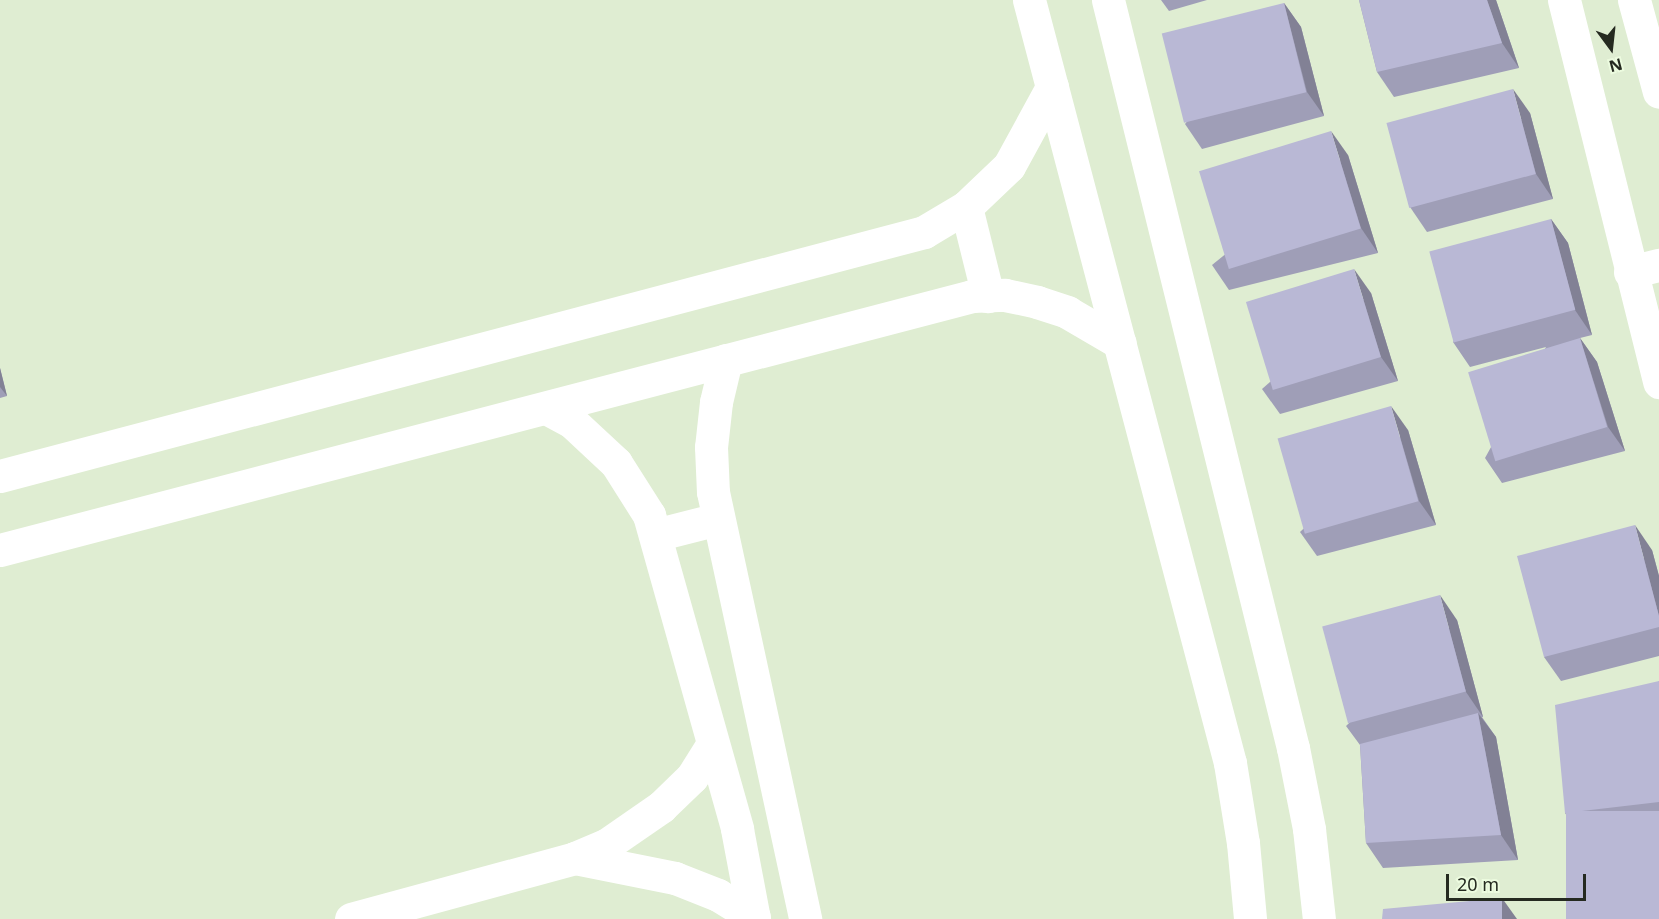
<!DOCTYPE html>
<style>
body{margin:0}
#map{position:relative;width:1659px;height:919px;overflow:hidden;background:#dfedd2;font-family:"Noto Sans",sans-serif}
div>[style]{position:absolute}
.street>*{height:33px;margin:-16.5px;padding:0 16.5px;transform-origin:16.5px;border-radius:16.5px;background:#fff}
.wall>*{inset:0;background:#9f9eb7}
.shaded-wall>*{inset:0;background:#828195}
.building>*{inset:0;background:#b9b8d5;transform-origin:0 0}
span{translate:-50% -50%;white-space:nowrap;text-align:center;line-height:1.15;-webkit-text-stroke:4.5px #ecfbdf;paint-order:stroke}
.north{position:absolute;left:1581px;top:18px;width:60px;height:60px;-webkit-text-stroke:4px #ecfbdf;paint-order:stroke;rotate:165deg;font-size:16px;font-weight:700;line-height:24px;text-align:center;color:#252a20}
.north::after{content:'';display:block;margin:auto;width:21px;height:27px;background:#252a20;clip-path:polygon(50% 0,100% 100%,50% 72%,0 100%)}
.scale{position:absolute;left:1446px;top:874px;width:140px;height:27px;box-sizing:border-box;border:3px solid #252a20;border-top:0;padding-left:8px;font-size:18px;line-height:21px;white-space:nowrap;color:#252a20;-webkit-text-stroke:4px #ecfbdf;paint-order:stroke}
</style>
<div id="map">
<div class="street">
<i style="left:1029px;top:0;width:789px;rotate:75.24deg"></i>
<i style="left:1230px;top:763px;width:81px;rotate:80.8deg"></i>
<i style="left:1243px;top:843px;width:76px;rotate:84.7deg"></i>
<i style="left:1108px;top:0;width:771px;rotate:76.11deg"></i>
<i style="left:1293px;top:748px;width:83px;rotate:78.8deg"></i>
<i style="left:1309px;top:829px;width:91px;rotate:83.7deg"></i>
<i style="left:1564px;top:0;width:394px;rotate:76deg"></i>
<i style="left:1634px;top:0;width:95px;rotate:74.8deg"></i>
<i style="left:966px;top:207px;width:92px;rotate:76.1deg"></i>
<i style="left:1630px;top:272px;width:30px;rotate:-14deg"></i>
<i style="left:726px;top:360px;width:43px;rotate:103.4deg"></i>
<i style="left:716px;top:402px;width:45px;rotate:96.3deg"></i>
<i style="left:711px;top:447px;width:45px;rotate:87.5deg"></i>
<i style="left:713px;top:492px;width:437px;rotate:77.8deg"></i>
<i style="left:546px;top:408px;width:30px;rotate:28deg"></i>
<i style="left:572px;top:422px;width:60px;rotate:43deg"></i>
<i style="left:616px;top:463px;width:62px;rotate:57.6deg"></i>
<i style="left:649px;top:515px;width:326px;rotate:74.3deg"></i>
<i style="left:737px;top:829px;width:92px;rotate:79.3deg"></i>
<i style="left:0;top:476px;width:956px;rotate:-14.79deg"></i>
<i style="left:924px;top:232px;width:49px;rotate:-30.8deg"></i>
<i style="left:966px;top:207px;width:59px;rotate:-43.6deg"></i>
<i style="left:1009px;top:166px;width:90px;rotate:-61.4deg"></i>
<i style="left:655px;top:535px;width:65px;rotate:-14.3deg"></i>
<i style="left:0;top:550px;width:1005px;rotate:-14.64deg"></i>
<i style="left:972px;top:296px;width:33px;rotate:-2deg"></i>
<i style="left:1005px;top:295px;width:33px;rotate:12deg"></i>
<i style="left:1037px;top:302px;width:32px;rotate:18deg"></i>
<i style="left:1067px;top:312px;width:61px;rotate:30.3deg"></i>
<i style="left:575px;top:858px;width:102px;rotate:11.3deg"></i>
<i style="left:675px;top:878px;width:46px;rotate:21.6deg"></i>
<i style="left:718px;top:895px;width:42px;rotate:31.4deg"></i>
<i style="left:351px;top:919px;width:232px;rotate:-15.2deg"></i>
<i style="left:575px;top:858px;width:34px;rotate:-23deg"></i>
<i style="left:606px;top:845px;width:67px;rotate:-34.6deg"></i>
<i style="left:661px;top:807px;width:43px;rotate:-44.1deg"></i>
<i style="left:692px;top:777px;width:39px;rotate:-58deg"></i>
</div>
<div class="wall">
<i style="clip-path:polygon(1161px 0,1207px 0,1169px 11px)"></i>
<i style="clip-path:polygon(1359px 0,1496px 0,1519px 68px,1394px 97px,1377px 72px)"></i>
<i style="clip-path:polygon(1284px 3px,1301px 27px,1324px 116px,1202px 149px,1185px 124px)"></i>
<i style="clip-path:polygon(1530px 113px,1553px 199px,1427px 232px,1410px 207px)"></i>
<i style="clip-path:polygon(1348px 155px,1378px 253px,1229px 290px,1212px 265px)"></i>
<i style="clip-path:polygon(1551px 219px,1568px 243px,1592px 335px,1580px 338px,1597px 362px,1625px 451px,1502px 483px,1485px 458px,1546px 347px,1470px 367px,1453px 342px)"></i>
<i style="clip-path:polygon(1371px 293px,1398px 381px,1280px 414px,1262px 389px)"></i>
<i style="clip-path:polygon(0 368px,7px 396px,0 398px)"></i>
<i style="clip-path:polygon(1408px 430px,1436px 525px,1317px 556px,1300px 532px)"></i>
<i style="clip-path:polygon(1652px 550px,1659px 576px,1659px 656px,1561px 681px,1544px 657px)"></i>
<i style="clip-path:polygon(1457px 620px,1483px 717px,1482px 717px,1496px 737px,1518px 860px,1383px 868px,1366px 843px,1360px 745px,1346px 726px)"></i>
<i style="clip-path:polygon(1659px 681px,1659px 919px,1569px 819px,1565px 813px)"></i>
</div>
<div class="shaded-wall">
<i style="clip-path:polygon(1487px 0,1496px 0,1519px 68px,1502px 43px)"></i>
<i style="clip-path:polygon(1284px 3px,1301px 27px,1324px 116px,1307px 92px)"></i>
<i style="clip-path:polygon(1513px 89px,1530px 113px,1553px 199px,1536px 174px)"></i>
<i style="clip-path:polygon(1331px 131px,1348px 155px,1378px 253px,1361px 228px)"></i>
<i style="clip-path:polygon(1551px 219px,1568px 243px,1592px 335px,1575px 310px)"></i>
<i style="clip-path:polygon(1354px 269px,1371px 293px,1398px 381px,1381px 357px)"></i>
<i style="clip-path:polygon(1580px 338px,1597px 362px,1625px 451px,1608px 427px)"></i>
<i style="clip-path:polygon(0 368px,7px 396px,0 387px)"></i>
<i style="clip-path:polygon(1391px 406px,1408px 430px,1436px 525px,1419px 501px)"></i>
<i style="clip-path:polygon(1635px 525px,1652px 550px,1659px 576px,1659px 616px)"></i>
<i style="clip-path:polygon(1440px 595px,1457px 620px,1483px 717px,1466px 692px)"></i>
<i style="clip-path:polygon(1478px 713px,1496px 737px,1518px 860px,1501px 835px)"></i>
<i style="clip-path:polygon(1502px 898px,1517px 919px,1502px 919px)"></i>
</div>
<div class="building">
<i style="clip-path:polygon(1359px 0,1487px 0,1502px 43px,1377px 72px)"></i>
<i style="left:1284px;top:3px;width:92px;height:126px;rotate:76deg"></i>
<i style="left:1513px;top:89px;width:88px;height:131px;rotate:75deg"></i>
<i style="left:1331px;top:131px;width:102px;height:138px;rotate:73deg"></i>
<i style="left:1551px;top:219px;width:94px;height:126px;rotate:75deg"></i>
<i style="left:1354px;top:269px;width:92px;height:113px;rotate:73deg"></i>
<i style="left:1580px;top:338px;width:93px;height:117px;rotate:73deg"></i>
<i style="left:1391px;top:406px;width:99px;height:118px;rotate:74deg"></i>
<i style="clip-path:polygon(1635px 525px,1659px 616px,1659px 627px,1544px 657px,1517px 556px)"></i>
<i style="left:1440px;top:595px;width:100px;height:122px;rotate:75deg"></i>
<i style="clip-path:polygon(1659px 681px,1659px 802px,1565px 813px,1555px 705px)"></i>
<i style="clip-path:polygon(1478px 713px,1501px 835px,1366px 843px,1360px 744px)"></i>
<i style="left:1659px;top:811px;width:108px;height:93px;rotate:90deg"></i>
<i style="clip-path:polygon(1502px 898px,1502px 919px,1382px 919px,1383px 909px)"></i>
</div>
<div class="north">N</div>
<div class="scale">20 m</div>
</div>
